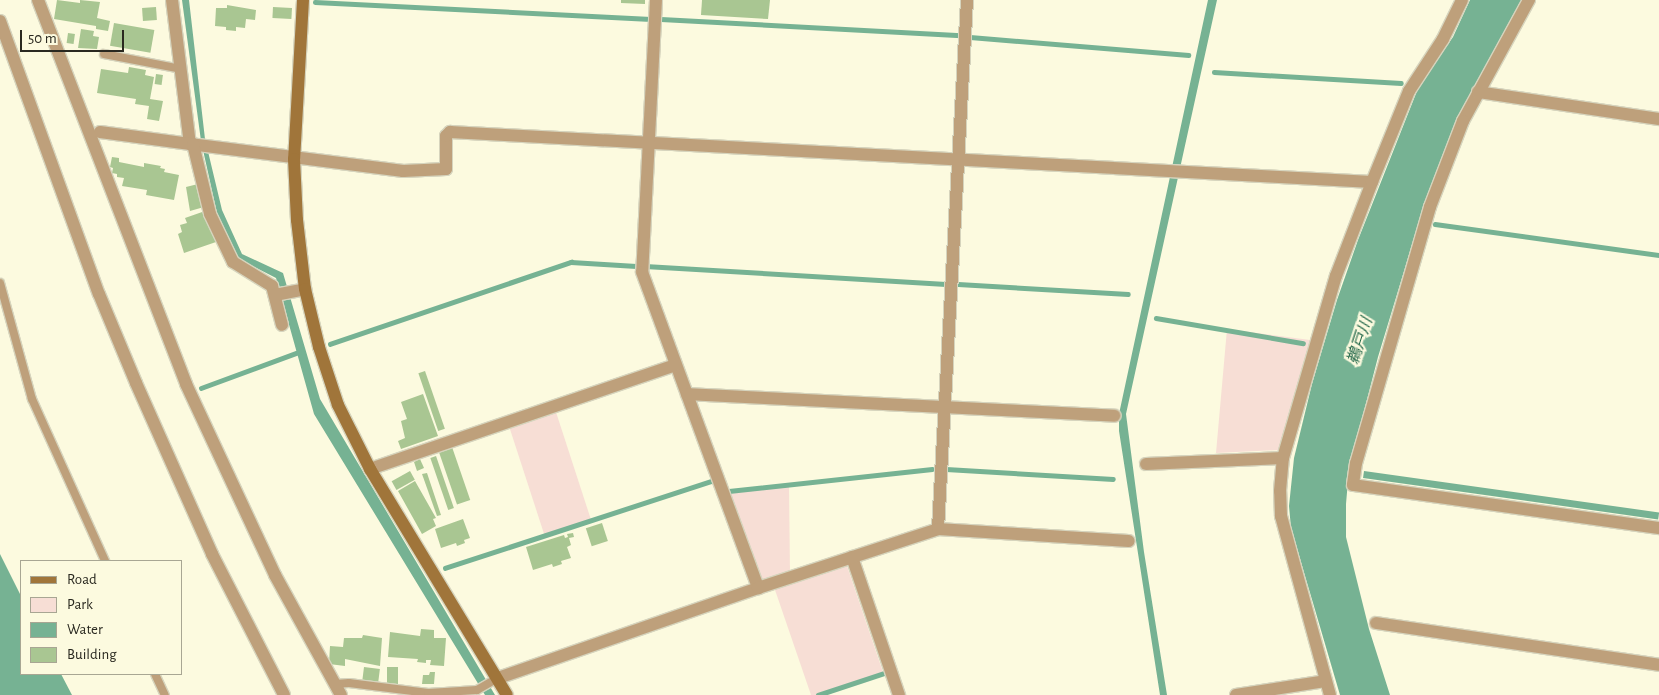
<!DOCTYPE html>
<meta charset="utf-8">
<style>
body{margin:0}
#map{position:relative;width:1659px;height:695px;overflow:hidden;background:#fcfadf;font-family:"Alegreya Sans","Noto Sans JP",sans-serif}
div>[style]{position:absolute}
.green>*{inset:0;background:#f7ded5;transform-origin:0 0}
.water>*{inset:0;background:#76b293;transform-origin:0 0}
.stream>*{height:4.5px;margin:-2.25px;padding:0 2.25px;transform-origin:2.25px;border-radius:2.25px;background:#76b293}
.building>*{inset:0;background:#a9c692;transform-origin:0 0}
.roads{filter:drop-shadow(1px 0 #d6d4bd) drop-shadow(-1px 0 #d6d4bd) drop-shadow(0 1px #d6d4bd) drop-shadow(0 -1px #d6d4bd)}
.lane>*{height:8px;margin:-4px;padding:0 4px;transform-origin:4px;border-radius:4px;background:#bea07b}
.street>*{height:12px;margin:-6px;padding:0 6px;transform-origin:6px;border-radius:6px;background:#bea07b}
.secondary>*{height:12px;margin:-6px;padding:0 6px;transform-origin:6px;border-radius:6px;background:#a0753a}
span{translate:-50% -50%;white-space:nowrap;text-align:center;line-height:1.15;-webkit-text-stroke:4.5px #fcfadf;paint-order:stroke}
.water-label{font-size:16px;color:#1f6547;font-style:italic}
.legend{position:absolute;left:20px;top:560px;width:162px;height:115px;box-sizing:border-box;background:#fcfadf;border:1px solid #a8a693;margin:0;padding:6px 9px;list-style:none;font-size:15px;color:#2a2920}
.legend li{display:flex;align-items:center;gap:10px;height:25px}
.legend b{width:25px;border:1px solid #a8a693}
.scale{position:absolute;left:20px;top:30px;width:104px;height:22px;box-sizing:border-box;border:2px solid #2a2920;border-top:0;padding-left:6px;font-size:15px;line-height:18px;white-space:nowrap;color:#2a2920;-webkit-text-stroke:4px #fcfadf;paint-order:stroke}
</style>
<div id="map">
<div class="green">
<i style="clip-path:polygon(1227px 329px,1310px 340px,1279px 450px,1216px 453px)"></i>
<i style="left:555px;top:409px;width:117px;height:49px;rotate:72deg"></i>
<i style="clip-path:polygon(789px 486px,790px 574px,761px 582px,728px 494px)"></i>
<i style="clip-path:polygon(846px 563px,884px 675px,826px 695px,811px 695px,774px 587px)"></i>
</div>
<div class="water">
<i style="clip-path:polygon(182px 0,189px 0,205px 139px,222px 210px,242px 254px,283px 273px,320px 399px,495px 695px,485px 695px,314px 414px,276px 278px,237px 258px,217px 213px,201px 141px)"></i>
<i style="clip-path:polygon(1208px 0,1217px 0,1126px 414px,1144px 552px,1167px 695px,1160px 695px,1119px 431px,1119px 414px)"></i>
<i style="clip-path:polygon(1470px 0,1524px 0,1424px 205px,1378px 357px,1349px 469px,1346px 504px,1346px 537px,1369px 629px,1390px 695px,1340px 695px,1291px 528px,1289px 506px,1294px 458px,1312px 384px,1337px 300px,1358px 240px,1419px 86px,1453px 37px)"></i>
<i style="left:1364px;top:471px;width:298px;height:7px;rotate:8deg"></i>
<i style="clip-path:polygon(0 554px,21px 596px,21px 674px,61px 674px,72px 695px,0 695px)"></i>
</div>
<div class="stream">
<i style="left:315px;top:2px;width:336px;rotate:2.9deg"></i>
<i style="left:661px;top:19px;width:300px;rotate:3.1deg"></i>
<i style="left:970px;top:37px;width:219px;rotate:4.7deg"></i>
<i style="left:1214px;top:72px;width:187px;rotate:3.4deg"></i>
<i style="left:1435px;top:224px;width:226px;rotate:7.9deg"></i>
<i style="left:645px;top:266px;width:301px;rotate:3.4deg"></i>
<i style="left:958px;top:284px;width:170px;rotate:3.4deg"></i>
<i style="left:1156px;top:318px;width:149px;rotate:9.7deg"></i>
<i style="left:330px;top:344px;width:255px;rotate:-18.8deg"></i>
<i style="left:571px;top:262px;width:65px;rotate:3.5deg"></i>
<i style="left:201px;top:388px;width:104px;rotate:-20.2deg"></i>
<i style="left:946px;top:469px;width:167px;rotate:3.4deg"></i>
<i style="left:729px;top:491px;width:204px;rotate:-6.2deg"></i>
<i style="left:445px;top:568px;width:280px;rotate:-18.1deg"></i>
<i style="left:818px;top:695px;width:73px;rotate:-18.4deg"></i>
</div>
<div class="building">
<i style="clip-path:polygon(57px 0,80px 3px,80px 0,100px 2px,97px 18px,110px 21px,108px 31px,96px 29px,96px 26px,54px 19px)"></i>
<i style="clip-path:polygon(621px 0,645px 0,645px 4px,621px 3px)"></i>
<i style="clip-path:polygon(702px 0,770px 0,768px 19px,701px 15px)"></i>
<i style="clip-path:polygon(227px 5px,256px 10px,255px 20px,246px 19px,245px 28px,236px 27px,236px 31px,226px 30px,226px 27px,215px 26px,216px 8px,227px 8px)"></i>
<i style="left:156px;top:7px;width:13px;height:14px;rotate:86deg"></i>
<i style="left:273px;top:7px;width:19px;height:11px;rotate:3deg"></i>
<i style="left:114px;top:23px;width:41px;height:23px;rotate:10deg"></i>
<i style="clip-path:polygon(81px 29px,94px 31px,93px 36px,99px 37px,97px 49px,78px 48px)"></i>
<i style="left:68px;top:33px;width:7px;height:10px;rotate:8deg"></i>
<i style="clip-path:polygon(129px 67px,146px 70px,145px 75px,154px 77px,150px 99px,163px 101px,159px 121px,147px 119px,149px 106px,135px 104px,136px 99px,97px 93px,101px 69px,128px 73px)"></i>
<i style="left:156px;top:74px;width:7px;height:10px;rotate:8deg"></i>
<i style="clip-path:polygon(112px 157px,119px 158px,119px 162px,144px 167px,144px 163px,161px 166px,160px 168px,165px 169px,164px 172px,179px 175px,174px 200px,146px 195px,147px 190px,122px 186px,124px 178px,117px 177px,117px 174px,112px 173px,113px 168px,110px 167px)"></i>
<i style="clip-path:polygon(198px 184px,204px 207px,190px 211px,186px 187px)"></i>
<i style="clip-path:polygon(205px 211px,216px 242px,184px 253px,178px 234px,182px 232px,180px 225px,187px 223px,185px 218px)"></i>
<i style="left:425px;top:371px;width:61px;height:7px;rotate:71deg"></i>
<i style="clip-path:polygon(423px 394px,438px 436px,401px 449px,398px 441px,405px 438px,401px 421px,407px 419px,401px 402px)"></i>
<i style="left:452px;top:447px;width:56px;height:14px;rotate:71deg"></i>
<i style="left:436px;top:456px;width:55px;height:6px;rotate:71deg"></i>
<i style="clip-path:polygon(420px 459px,424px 468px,417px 471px,414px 462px)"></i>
<i style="left:410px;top:471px;width:10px;height:21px;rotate:61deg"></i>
<i style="clip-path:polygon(427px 473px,441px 515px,437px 516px,422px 474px)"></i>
<i style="clip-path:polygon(415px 481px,436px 518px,433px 519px,436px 526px,422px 534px,398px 491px)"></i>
<i style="clip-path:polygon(463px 519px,470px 538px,464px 540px,465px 543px,457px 546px,456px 543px,441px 548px,435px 529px)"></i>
<i style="left:602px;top:523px;width:19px;height:17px;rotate:72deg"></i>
<i style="clip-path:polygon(573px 533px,574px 537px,569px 538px,571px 545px,567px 547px,571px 558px,561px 561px,562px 564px,553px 567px,552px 564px,533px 570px,526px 547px,564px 535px,565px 538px,568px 537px,567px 534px)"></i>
<i style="clip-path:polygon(421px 629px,434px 630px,434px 638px,446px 638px,444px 666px,430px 665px,431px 660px,426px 660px,426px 663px,417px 662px,418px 659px,388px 657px,390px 632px,420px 636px)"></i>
<i style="clip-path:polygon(363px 635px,382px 638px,380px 666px,345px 659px,345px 666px,329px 664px,330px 646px,343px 647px,344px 638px,362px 638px)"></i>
<i style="left:364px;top:667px;width:16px;height:14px;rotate:7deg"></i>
<i style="left:387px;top:667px;width:11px;height:17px"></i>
<i style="clip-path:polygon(430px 672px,435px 672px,434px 684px,422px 684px,423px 675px,429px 675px)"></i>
</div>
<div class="roads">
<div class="lane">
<i style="left:104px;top:54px;width:78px;rotate:11deg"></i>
<i style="left:0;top:283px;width:120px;rotate:74.6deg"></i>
<i style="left:32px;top:399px;width:178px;rotate:65.7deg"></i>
<i style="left:155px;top:674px;width:23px;rotate:65deg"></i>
<i style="left:335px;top:684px;width:14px;rotate:-4deg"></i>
<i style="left:349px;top:683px;width:80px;rotate:7.2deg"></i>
<i style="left:428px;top:693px;width:49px;rotate:-3.5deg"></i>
<i style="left:477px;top:690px;width:24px;rotate:-30deg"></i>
</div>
<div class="street">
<i style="left:38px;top:0;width:412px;rotate:68.9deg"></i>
<i style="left:186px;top:384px;width:211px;rotate:65deg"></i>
<i style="left:275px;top:575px;width:137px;rotate:61.2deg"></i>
<i style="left:172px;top:0;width:145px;rotate:82.9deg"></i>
<i style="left:190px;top:144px;width:215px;rotate:7.2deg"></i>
<i style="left:403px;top:171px;width:43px;rotate:-2.7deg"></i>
<i style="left:446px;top:169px;width:33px;rotate:-90deg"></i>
<i style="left:446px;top:136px;width:6px;rotate:-45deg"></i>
<i style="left:450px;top:132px;width:923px;rotate:3.1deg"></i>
<i style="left:656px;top:0;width:272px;rotate:92.9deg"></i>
<i style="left:642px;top:272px;width:337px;rotate:69.8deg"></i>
<i style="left:1529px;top:0;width:138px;rotate:118.6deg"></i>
<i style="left:1463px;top:121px;width:92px;rotate:111deg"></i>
<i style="left:1430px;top:207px;width:266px;rotate:106.1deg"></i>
<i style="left:1356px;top:463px;width:22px;rotate:98deg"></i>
<i style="left:1353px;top:485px;width:309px;rotate:8deg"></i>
<i style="left:0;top:21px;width:290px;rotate:70.1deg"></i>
<i style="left:99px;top:294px;width:96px;rotate:67.4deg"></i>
<i style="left:136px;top:383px;width:187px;rotate:66deg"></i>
<i style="left:212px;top:554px;width:158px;rotate:62.9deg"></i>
<i style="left:1478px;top:92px;width:183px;rotate:8.5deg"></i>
<i style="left:100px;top:132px;width:91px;rotate:7.6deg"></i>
<i style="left:193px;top:144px;width:72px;rotate:76.3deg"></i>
<i style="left:210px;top:214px;width:53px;rotate:64.4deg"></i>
<i style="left:233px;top:262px;width:46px;rotate:31.6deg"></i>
<i style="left:272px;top:286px;width:40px;rotate:75.6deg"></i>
<i style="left:275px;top:295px;width:31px;rotate:-11deg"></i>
<i style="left:687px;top:394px;width:428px;rotate:2.9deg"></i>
<i style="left:1146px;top:464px;width:137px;rotate:-2.5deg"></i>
<i style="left:370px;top:469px;width:323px;rotate:-18.8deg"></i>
<i style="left:938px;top:529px;width:530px;rotate:-86.86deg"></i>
<i style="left:852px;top:557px;width:146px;rotate:71.2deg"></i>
<i style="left:1376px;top:623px;width:286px;rotate:8.4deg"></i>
<i style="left:498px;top:678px;width:275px;rotate:-19.1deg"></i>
<i style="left:758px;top:588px;width:189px;rotate:-18.1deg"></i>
<i style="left:938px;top:529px;width:191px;rotate:3.6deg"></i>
<i style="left:1236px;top:695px;width:90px;rotate:-8.9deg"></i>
<i style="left:1330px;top:695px;width:186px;rotate:-105.3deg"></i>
<i style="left:1281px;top:516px;width:25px;rotate:-92deg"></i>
<i style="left:1280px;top:491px;width:33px;rotate:-85deg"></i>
<i style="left:1283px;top:458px;width:190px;rotate:-73.8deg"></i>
<i style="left:1336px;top:276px;width:101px;rotate:-69deg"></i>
<i style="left:1372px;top:182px;width:98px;rotate:-67.9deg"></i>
<i style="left:1409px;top:91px;width:62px;rotate:-56.8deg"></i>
<i style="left:1443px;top:39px;width:43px;rotate:-64deg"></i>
</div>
<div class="secondary">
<i style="left:303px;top:0;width:159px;rotate:93.2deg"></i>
<i style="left:294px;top:159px;width:61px;rotate:87.2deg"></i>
<i style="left:297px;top:220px;width:69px;rotate:83.4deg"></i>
<i style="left:305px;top:289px;width:60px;rotate:76.4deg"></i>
<i style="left:319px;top:347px;width:61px;rotate:71.9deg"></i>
<i style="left:338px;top:405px;width:72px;rotate:63.4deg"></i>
<i style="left:370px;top:469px;width:264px;rotate:58.8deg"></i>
</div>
</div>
<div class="water-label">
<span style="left:1360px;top:341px;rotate:-72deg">鵜戸川</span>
</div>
<ul class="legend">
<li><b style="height:6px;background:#a0753a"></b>Road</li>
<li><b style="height:14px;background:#f7ded5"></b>Park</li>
<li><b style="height:14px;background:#76b293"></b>Water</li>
<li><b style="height:14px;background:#a9c692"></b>Building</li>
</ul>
<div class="scale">50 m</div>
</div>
